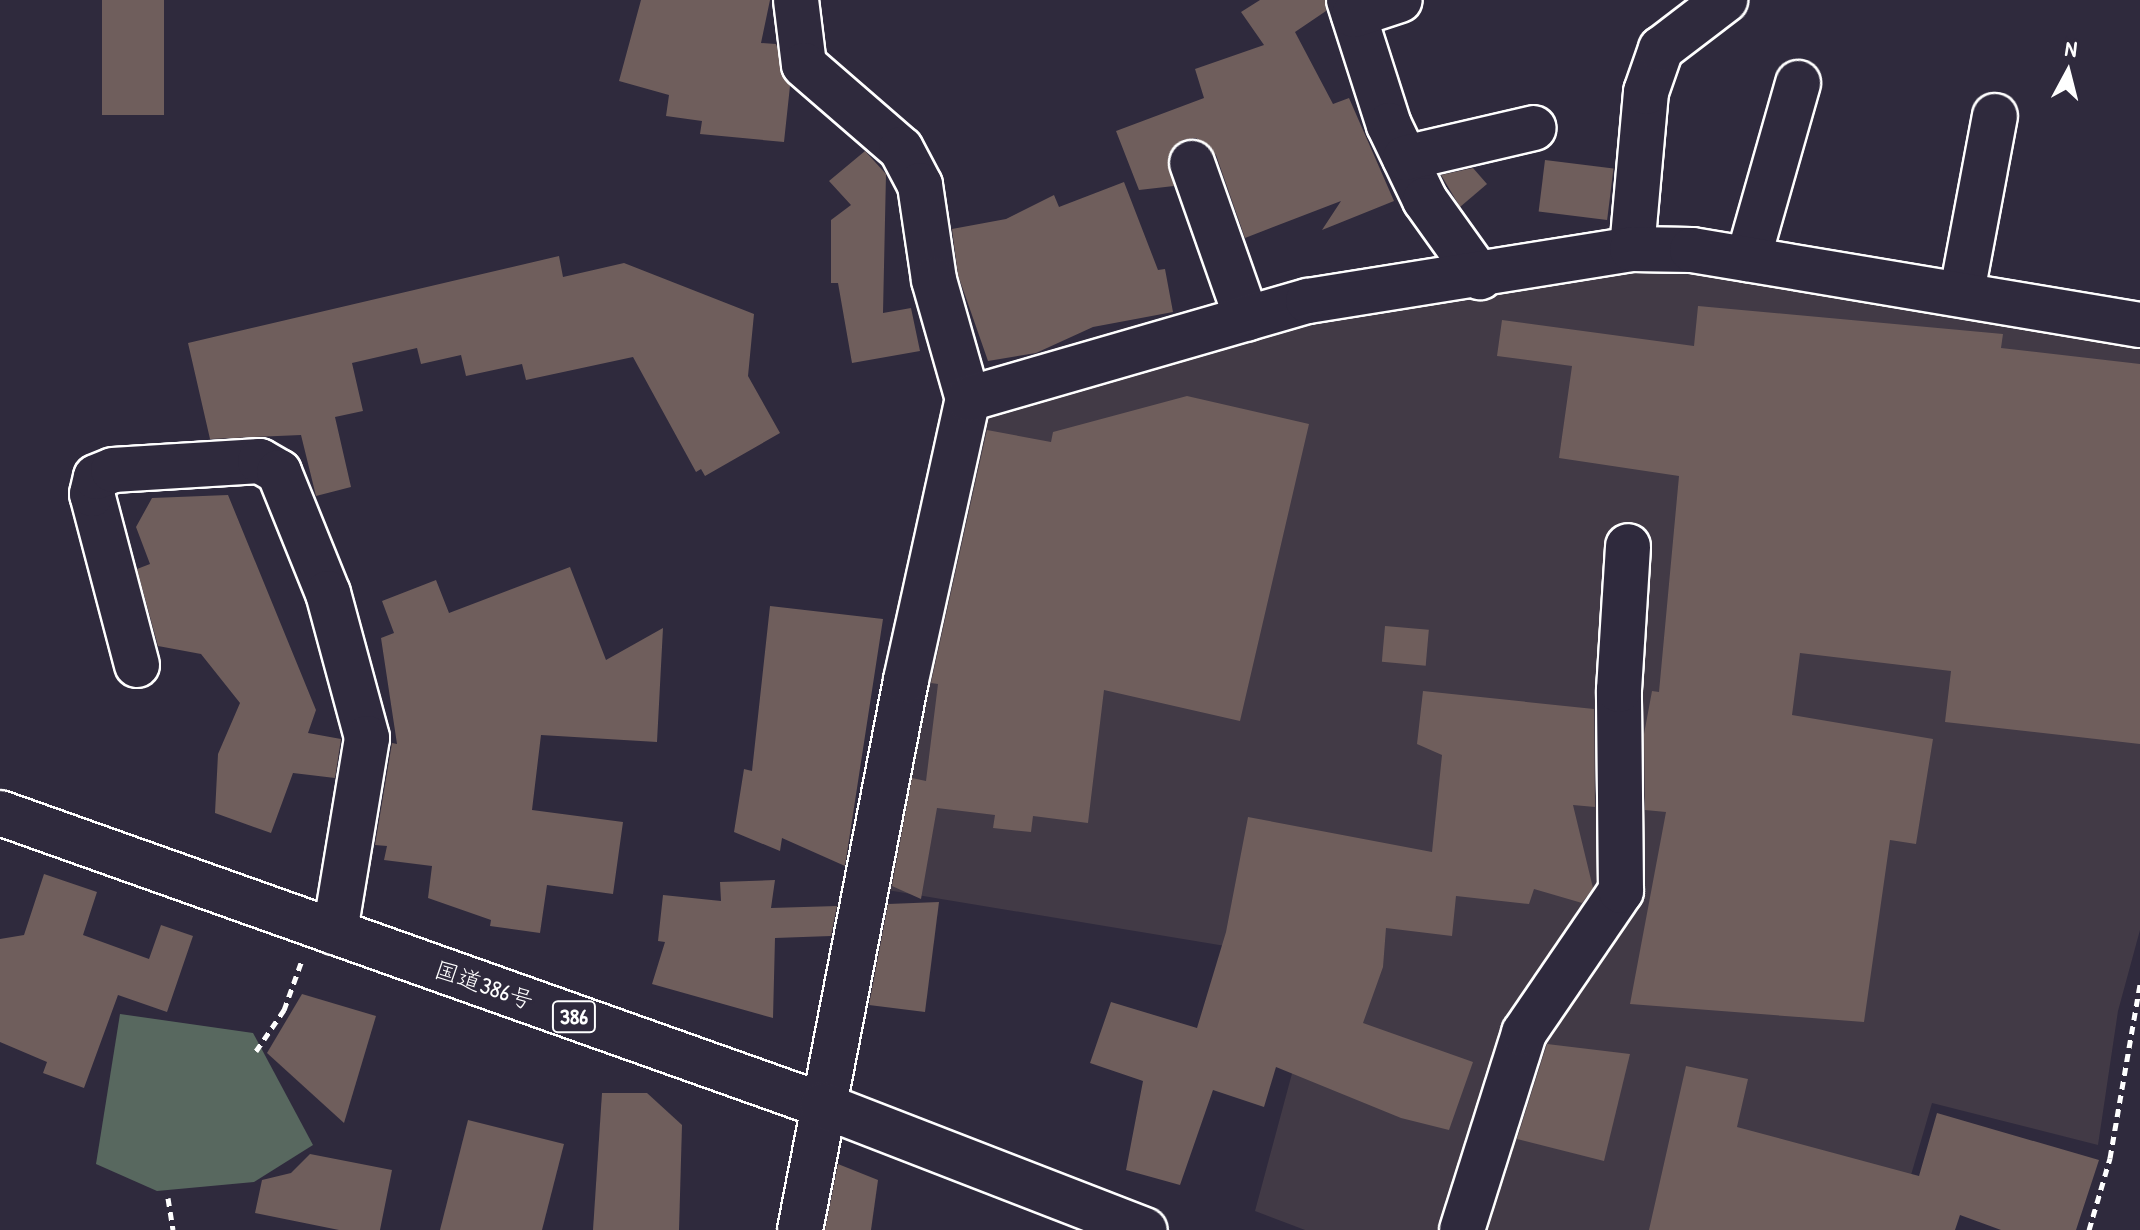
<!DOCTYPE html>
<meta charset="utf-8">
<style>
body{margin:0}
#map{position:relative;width:2140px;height:1230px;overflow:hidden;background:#2f2a3d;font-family:"Patrick Hand","Klee One",sans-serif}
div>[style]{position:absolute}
.built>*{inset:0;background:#423a46}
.green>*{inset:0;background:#58685f}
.building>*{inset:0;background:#6f5e5c;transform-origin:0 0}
.path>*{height:5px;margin-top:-2.5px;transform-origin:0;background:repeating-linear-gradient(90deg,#fff 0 8px,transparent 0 14px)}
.roads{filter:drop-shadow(2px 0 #fff) drop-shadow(-2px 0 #fff) drop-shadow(0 2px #fff) drop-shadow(0 -2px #fff)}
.minor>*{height:44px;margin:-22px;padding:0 22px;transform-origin:22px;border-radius:22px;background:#2f2a3d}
.highway>*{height:44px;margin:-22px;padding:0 22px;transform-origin:22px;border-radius:22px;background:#2f2a3d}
span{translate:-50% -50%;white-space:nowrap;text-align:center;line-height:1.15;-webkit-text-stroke:6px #2f2a3d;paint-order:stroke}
.shield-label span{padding:2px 6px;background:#2f2a3d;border:2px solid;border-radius:6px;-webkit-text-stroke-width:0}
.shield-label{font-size:22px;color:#fff;font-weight:700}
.street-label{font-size:24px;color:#fff}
.north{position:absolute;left:2028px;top:32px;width:80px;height:80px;-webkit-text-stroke:6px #2f2a3d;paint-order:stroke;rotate:7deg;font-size:22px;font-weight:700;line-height:32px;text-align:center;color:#fff}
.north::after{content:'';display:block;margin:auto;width:28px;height:36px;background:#fff;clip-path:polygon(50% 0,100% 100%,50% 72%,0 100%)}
</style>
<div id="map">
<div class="built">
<i style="clip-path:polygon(1655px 265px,2140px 337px,2140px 930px,2118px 1011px,2098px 1145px,1932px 1103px,1895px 1230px,1305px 1230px,1255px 1211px,1322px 962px,887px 890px,979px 418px,1304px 321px,1496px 295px)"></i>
</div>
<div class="green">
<i style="clip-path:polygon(120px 1014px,253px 1033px,313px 1145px,254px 1182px,157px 1191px,96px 1164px)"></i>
</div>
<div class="building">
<i style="left:102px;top:0;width:62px;height:115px"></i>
<i style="clip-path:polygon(641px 0,770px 0,761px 43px,776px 44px,790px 86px,784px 142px,700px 134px,702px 121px,666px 116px,669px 95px,619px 81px)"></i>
<i style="clip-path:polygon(1260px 0,1325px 0,1326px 11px,1295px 32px,1333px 104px,1349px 98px,1394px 201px,1322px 230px,1341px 201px,1245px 238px,1216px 155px,1196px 138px,1183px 140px,1168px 158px,1174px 186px,1139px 190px,1116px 131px,1204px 98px,1195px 69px,1264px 45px,1241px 12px)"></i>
<i style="clip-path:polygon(865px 151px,886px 174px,883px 313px,911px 308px,920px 351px,852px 363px,838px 283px,831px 283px,831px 220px,851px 205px,829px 181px)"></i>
<i style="left:1545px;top:160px;width:69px;height:52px;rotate:7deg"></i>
<i style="clip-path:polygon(1473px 168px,1487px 184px,1460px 207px,1441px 175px)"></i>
<i style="clip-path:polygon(1124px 182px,1158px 270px,1165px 269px,1173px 312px,1093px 327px,1036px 353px,988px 361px,958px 275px,952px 229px,1006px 219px,1054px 195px,1059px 207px)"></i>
<i style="clip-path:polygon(559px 256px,563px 277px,624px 263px,754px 314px,748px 376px,780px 433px,705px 476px,701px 469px,696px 472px,633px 357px,526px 380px,522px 364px,466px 376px,461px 355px,421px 364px,417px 348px,352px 363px,363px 411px,335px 417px,351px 487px,316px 496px,301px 435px,210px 439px,188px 343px)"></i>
<i style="clip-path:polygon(1698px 306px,2003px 334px,2001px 348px,2140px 364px,2140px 744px,1945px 722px,1951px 671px,1800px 653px,1792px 715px,1933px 739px,1916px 844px,1890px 840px,1864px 1022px,1630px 1004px,1666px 812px,1645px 810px,1644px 734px,1652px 691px,1659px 692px,1679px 476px,1559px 458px,1572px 366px,1497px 356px,1502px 320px,1694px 346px)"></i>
<i style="clip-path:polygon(1187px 396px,1309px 424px,1240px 721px,1104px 690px,1088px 823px,1033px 816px,1031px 832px,993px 828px,995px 815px,937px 808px,921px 899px,892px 886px,912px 778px,926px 781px,938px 684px,931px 683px,987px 430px,1051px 442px,1053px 432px)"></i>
<i style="clip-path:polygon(228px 495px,316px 710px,308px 733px,341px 739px,335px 778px,293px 773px,271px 833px,215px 813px,218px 754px,240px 703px,201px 654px,158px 646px,137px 569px,150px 564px,136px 527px,152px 498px)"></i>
<i style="clip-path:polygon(570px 567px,606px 660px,663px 628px,657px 742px,541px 735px,532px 810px,623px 822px,613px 894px,547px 885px,540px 933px,490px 926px,491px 920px,428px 898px,432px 866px,384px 860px,387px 846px,375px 845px,392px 743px,397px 744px,381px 638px,394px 633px,382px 601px,436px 580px,449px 613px)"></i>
<i style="clip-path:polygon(770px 606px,883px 619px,845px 866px,782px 838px,780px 851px,734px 832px,744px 769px,752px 771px)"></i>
<i style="left:1385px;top:626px;width:44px;height:36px;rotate:5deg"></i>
<i style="clip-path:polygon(1423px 691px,1594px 709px,1595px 807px,1573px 805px,1593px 888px,1582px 903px,1534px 889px,1529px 904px,1456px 896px,1452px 936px,1386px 928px,1383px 967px,1363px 1023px,1473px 1062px,1449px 1130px,1401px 1118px,1276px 1067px,1264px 1107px,1213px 1090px,1180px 1185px,1126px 1170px,1143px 1081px,1090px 1063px,1111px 1002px,1197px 1028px,1226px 932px,1248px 817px,1432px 852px,1442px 755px,1417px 744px)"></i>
<i style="clip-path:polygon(44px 874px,97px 892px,83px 935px,149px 959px,161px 925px,193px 936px,167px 1012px,118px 995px,84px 1088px,43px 1073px,47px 1062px,0 1042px,0 939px,24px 935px)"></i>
<i style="clip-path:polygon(775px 880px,771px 908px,837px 906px,831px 936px,775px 938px,773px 1018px,652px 984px,665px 942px,658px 941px,663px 895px,721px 901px,720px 882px)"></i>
<i style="clip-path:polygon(939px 902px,925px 1012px,869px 1005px,888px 904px)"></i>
<i style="clip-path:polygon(302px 994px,376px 1016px,344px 1123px,267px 1053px)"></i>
<i style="clip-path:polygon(1547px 1044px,1630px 1054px,1604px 1161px,1517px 1139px)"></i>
<i style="clip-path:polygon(1686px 1066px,1748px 1079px,1737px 1127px,1919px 1176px,1937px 1113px,2099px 1160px,2076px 1230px,2001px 1230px,1960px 1215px,1955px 1230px,1649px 1230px)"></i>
<i style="clip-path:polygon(602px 1093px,647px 1093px,682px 1125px,679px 1230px,593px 1230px)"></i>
<i style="clip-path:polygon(468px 1120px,564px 1144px,542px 1230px,440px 1230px)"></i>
<i style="clip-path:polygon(310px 1154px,392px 1170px,380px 1230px,339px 1230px,255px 1213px,262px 1180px,291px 1173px)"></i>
<i style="clip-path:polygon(838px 1164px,878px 1180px,871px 1230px,825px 1230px)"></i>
</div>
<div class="path">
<i style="left:256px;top:1051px;width:50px;rotate:-55.7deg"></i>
<i style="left:284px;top:1010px;width:53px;rotate:-70.2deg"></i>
<i style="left:168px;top:1198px;width:32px;rotate:81deg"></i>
<i style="left:2089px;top:1230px;width:75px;rotate:-73.7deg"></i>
<i style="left:2110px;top:1158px;width:177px;rotate:-80.2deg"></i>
</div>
<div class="roads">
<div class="minor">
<i style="left:796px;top:0;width:65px;rotate:83deg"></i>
<i style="left:804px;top:65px;width:128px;rotate:40.9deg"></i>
<i style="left:901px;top:149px;width:41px;rotate:62.2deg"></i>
<i style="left:920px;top:185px;width:96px;rotate:81.6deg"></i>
<i style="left:934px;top:280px;width:124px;rotate:74.1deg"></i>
<i style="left:1349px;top:0;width:131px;rotate:72.3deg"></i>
<i style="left:1389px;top:125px;width:83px;rotate:64.4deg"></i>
<i style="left:1425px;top:200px;width:95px;rotate:54.5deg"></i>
<i style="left:1354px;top:15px;width:48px;rotate:-18.1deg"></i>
<i style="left:1405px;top:158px;width:132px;rotate:-13.1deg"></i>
<i style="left:1192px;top:163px;width:165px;rotate:70.6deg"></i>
<i style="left:1632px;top:249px;width:158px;rotate:-84.9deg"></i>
<i style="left:1646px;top:92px;width:46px;rotate:-70.8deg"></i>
<i style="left:1661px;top:49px;width:81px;rotate:-37.4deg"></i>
<i style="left:1748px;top:259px;width:183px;rotate:-74.1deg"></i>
<i style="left:1962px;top:292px;width:179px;rotate:-79.4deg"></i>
<i style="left:137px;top:665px;width:177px;rotate:-104.7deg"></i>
<i style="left:92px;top:494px;width:17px;rotate:-77deg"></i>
<i style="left:96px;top:477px;width:18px;rotate:-22deg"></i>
<i style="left:113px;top:470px;width:147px;rotate:-3.5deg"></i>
<i style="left:260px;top:461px;width:22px;rotate:30deg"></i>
<i style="left:279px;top:472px;width:131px;rotate:68deg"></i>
<i style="left:328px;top:593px;width:150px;rotate:74.9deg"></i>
<i style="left:367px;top:738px;width:197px;rotate:99.4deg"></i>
<i style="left:800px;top:1230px;width:560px;rotate:-79.09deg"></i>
<i style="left:906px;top:680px;width:288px;rotate:-77.6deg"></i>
<i style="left:968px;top:399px;width:354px;rotate:-16.1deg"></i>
<i style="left:1308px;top:301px;width:328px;rotate:-9.1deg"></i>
<i style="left:1632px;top:249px;width:60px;rotate:1deg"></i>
<i style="left:1692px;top:250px;width:454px;rotate:9.5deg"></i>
<i style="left:1462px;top:1230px;width:207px;rotate:-72.5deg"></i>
<i style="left:1524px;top:1033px;width:172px;rotate:-55.7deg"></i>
<i style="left:1621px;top:891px;width:201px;rotate:-90.6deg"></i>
<i style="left:1619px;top:690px;width:144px;rotate:-86.4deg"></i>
</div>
<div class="highway">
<i style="left:0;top:813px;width:872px;rotate:19.56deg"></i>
<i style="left:822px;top:1105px;width:346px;rotate:21.2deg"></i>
</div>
</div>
<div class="shield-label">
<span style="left:574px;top:1017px">386</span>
</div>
<div class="street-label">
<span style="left:484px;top:985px;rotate:19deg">国道386号</span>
</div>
<div class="north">N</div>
</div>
